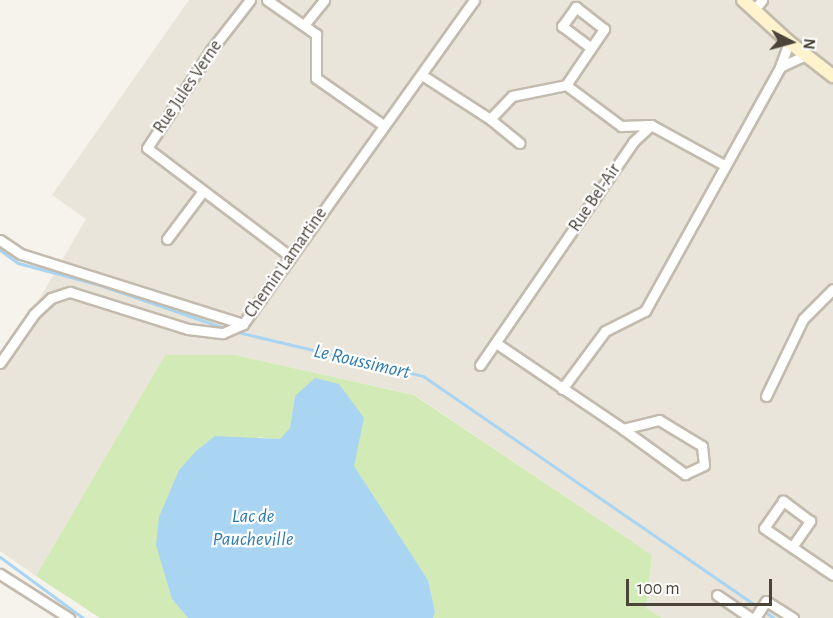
<!DOCTYPE html>
<style>
body{margin:0}
#map{position:relative;width:833px;height:618px;overflow:hidden;background:#f6f3ec;font-family:"Alegreya Sans",sans-serif}
div>[style]{position:absolute}
.residential>*{inset:0;background:#eae5da}
.green>*{inset:0;background:#d2eab5}
.water>*{inset:0;background:#a9d4f2}
.stream>*{height:3px;margin:-1.5px;padding:0 1.5px;transform-origin:1.5px;border-radius:1.5px;background:#a9d4f2}
.roads{filter:drop-shadow(2px 0 #c2bbae) drop-shadow(-2px 0 #c2bbae) drop-shadow(0 2px #c2bbae) drop-shadow(0 -2px #c2bbae)}
.minor>*{height:9px;margin:-4.5px;padding:0 4.5px;transform-origin:4.5px;border-radius:4.5px;background:#fff}
.secondary>*{height:12px;margin:-6px;padding:0 6px;transform-origin:6px;border-radius:6px;background:#fff3cd}
span{translate:-50% -50%;white-space:nowrap;text-align:center;line-height:1.15;-webkit-text-stroke:4.5px #fff;paint-order:stroke}
.street-label{font-size:18px;color:#4b4439}
.water-label{font-size:20px;color:#2e7ab2;font-style:italic}
.north{position:absolute;left:761px;top:12px;width:60px;height:60px;-webkit-text-stroke:4px #fff;paint-order:stroke;rotate:96deg;font-size:16px;font-weight:700;line-height:24px;text-align:center;color:#4b4439}
.north::after{content:'';display:block;margin:auto;width:21px;height:27px;background:#4b4439;clip-path:polygon(50% 0,100% 100%,50% 72%,0 100%)}
.scale{position:absolute;left:626px;top:579px;width:146px;height:27px;box-sizing:border-box;border:3px solid #4b4439;border-top:0;padding-left:8px;font-size:18px;line-height:21px;white-space:nowrap;color:#4b4439;-webkit-text-stroke:4px #fff;paint-order:stroke}
</style>
<div id="map">
<div class="residential">
<i style="clip-path:polygon(189px 0,833px 0,833px 618px,662px 618px,646px 608px,652px 555px,415px 395px,235px 355px,165px 355px,36px 576px,0 551px,0 366px,86px 219px,52px 195px)"></i>
</div>
<div class="green">
<i style="clip-path:polygon(165px 355px,235px 355px,414px 395px,652px 555px,646px 608px,662px 618px,433px 618px,435px 612px,428px 580px,353px 466px,364px 418px,295px 396px,290px 428px,280px 440px,258px 437px,172px 599px,188px 618px,100px 618px,36px 576px)"></i>
</div>
<div class="water">
<i style="clip-path:polygon(315px 378px,339px 384px,364px 418px,354px 466px,428px 580px,435px 612px,433px 618px,188px 618px,172px 599px,156px 545px,159px 517px,179px 470px,196px 451px,215px 436px,280px 439px,290px 428px,295px 396px)"></i>
</div>
<div class="stream">
<i style="left:0;top:250px;width:22px;rotate:36deg"></i>
<i style="left:18px;top:263px;width:85px;rotate:15deg"></i>
<i style="left:100px;top:285px;width:134px;rotate:19.1deg"></i>
<i style="left:233px;top:331px;width:195px;rotate:13.3deg"></i>
<i style="left:423px;top:376px;width:426px;rotate:34.6deg"></i>
<i style="left:0;top:557px;width:103px;rotate:36.3deg"></i>
</div>
<div class="roads">
<div class="minor">
<i style="left:250px;top:0;width:63px;rotate:128deg"></i>
<i style="left:211px;top:50px;width:117px;rotate:123.1deg"></i>
<i style="left:147px;top:148px;width:179px;rotate:37.1deg"></i>
<i style="left:267px;top:0;width:60px;rotate:34.8deg"></i>
<i style="left:316px;top:34px;width:44px;rotate:90deg"></i>
<i style="left:316px;top:78px;width:82px;rotate:35deg"></i>
<i style="left:754px;top:10px;width:13px;rotate:-51deg"></i>
<i style="left:304px;top:25px;width:32px;rotate:-51deg"></i>
<i style="left:780px;top:67px;width:29px;rotate:-25deg"></i>
<i style="left:422px;top:75px;width:81px;rotate:32.9deg"></i>
<i style="left:490px;top:119px;width:32px;rotate:-46deg"></i>
<i style="left:512px;top:96px;width:55px;rotate:-11.5deg"></i>
<i style="left:566px;top:85px;width:69px;rotate:36.7deg"></i>
<i style="left:621px;top:126px;width:30px;rotate:-2deg"></i>
<i style="left:566px;top:85px;width:68px;rotate:-55.8deg"></i>
<i style="left:604px;top:29px;width:36px;rotate:-142deg"></i>
<i style="left:576px;top:7px;width:24px;rotate:126deg"></i>
<i style="left:562px;top:26px;width:36px;rotate:37deg"></i>
<i style="left:490px;top:119px;width:38px;rotate:39deg"></i>
<i style="left:167px;top:239px;width:60px;rotate:-53.1deg"></i>
<i style="left:0;top:240px;width:25px;rotate:34deg"></i>
<i style="left:21px;top:254px;width:233px;rotate:17.5deg"></i>
<i style="left:496px;top:343px;width:153px;rotate:34.1deg"></i>
<i style="left:623px;top:429px;width:77px;rotate:36deg"></i>
<i style="left:685px;top:474px;width:21px;rotate:-25deg"></i>
<i style="left:704px;top:465px;width:19px;rotate:-96deg"></i>
<i style="left:702px;top:446px;width:50px;rotate:-148.8deg"></i>
<i style="left:659px;top:420px;width:37px;rotate:166deg"></i>
<i style="left:0;top:363px;width:60px;rotate:-55.2deg"></i>
<i style="left:34px;top:314px;width:23px;rotate:-43deg"></i>
<i style="left:51px;top:298px;width:20px;rotate:-18deg"></i>
<i style="left:70px;top:292px;width:124px;rotate:17.4deg"></i>
<i style="left:188px;top:329px;width:35px;rotate:7deg"></i>
<i style="left:223px;top:333px;width:22px;rotate:-24deg"></i>
<i style="left:243px;top:324px;width:398px;rotate:-54.5deg"></i>
<i style="left:480px;top:365px;width:270px;rotate:-55.5deg"></i>
<i style="left:633px;top:142px;width:25px;rotate:-43deg"></i>
<i style="left:651px;top:125px;width:83px;rotate:28.7deg"></i>
<i style="left:562px;top:389px;width:72px;rotate:-53.4deg"></i>
<i style="left:605px;top:331px;width:45px;rotate:-26.6deg"></i>
<i style="left:645px;top:311px;width:279px;rotate:-61deg"></i>
<i style="left:780px;top:67px;width:27px;rotate:-70deg"></i>
<i style="left:766px;top:396px;width:85px;rotate:-64.3deg"></i>
<i style="left:803px;top:319px;width:42px;rotate:-45deg"></i>
<i style="left:792px;top:547px;width:32px;rotate:-55deg"></i>
<i style="left:810px;top:521px;width:34px;rotate:-143deg"></i>
<i style="left:783px;top:501px;width:33px;rotate:125deg"></i>
<i style="left:764px;top:528px;width:83px;rotate:34.3deg"></i>
<i style="left:0;top:574px;width:82px;rotate:32.5deg"></i>
<i style="left:717px;top:595px;width:41px;rotate:34.1deg"></i>
<i style="left:755px;top:618px;width:20px;rotate:-57deg"></i>
<i style="left:766px;top:601px;width:32px;rotate:32deg"></i>
</div>
<div class="secondary">
<i style="left:743px;top:0;width:62px;rotate:42.4deg"></i>
<i style="left:789px;top:42px;width:56px;rotate:37.7deg"></i>
</div>
</div>
<div class="street-label">
<span style="left:188px;top:87px;rotate:-56deg">Rue Jules Verne</span>
<span style="left:595px;top:198px;rotate:-56deg">Rue Bel-Air</span>
<span style="left:286px;top:263px;rotate:-55deg">Chemin Lamartine</span>
</div>
<div class="water-label">
<span style="left:362px;top:362px;rotate:13deg">Le Roussimort</span>
<span style="left:253px;top:528px">Lac de<br>Paucheville</span>
</div>
<div class="north">N</div>
<div class="scale">100 m</div>
</div>
